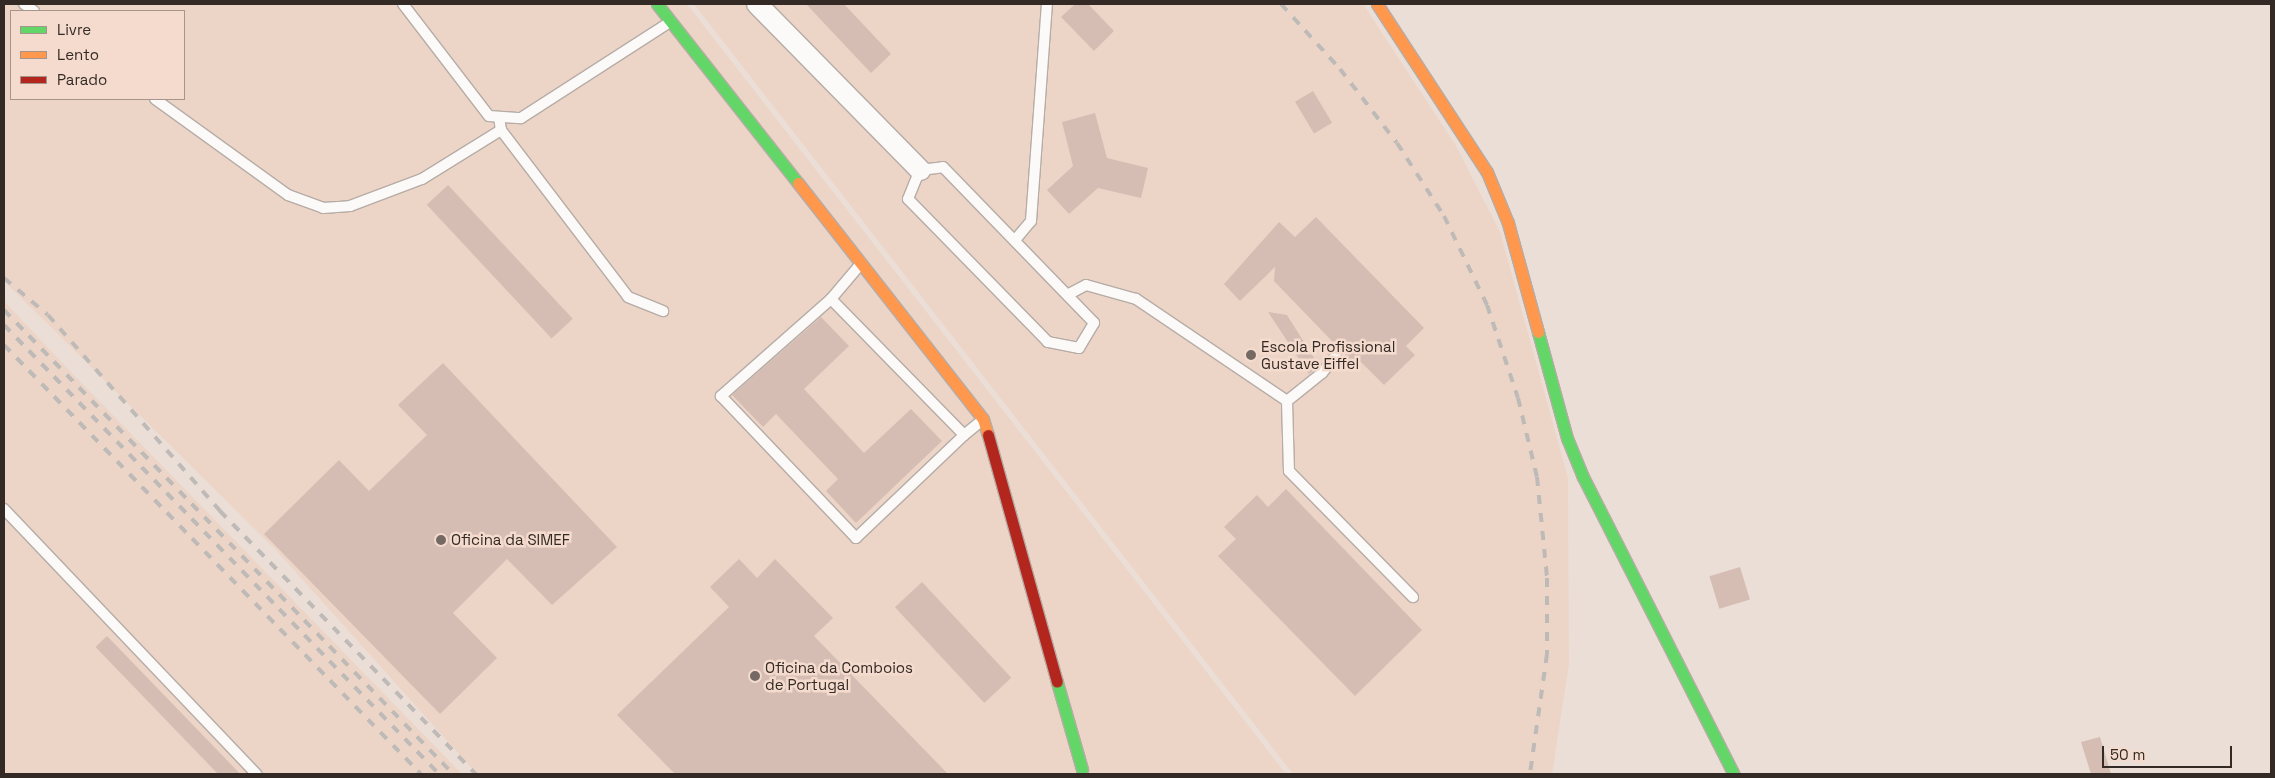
<!DOCTYPE html>
<style>
body{margin:0}
#map{position:relative;width:2275px;height:778px;overflow:hidden;background:#ebded6;font-family:"Space Grotesk",sans-serif}
div>[style]{position:absolute}
.built>*{inset:0;background:#ecd5c7}
.building>*{inset:0;background:#d5bdb4;transform-origin:0 0}
.roads{filter:drop-shadow(1px 0 #b6aca6) drop-shadow(-1px 0 #b6aca6) drop-shadow(0 1px #b6aca6) drop-shadow(0 -1px #b6aca6)}
.lane>*{height:10px;margin:-5px;padding:0 5px;transform-origin:5px;border-radius:5px;background:#fcfaf9}
.street>*{height:20px;margin:-10px;padding:0 10px;transform-origin:10px;border-radius:10px;background:#fcfaf9}
.fast>*{height:11px;margin:-5.5px;padding:0 5.5px;transform-origin:5.5px;border-radius:5.5px;background:#63d668}
.slow>*{height:11px;margin:-5.5px;padding:0 5.5px;transform-origin:5.5px;border-radius:5.5px;background:#ff974d}
.jam>*{height:11px;margin:-5.5px;padding:0 5.5px;transform-origin:5.5px;border-radius:5.5px;background:#b3261e}
.rail>*{height:4px;margin-top:-2px;transform-origin:0;background:repeating-linear-gradient(90deg,#bebab8 0 9px,transparent 0 18px)}
.dots>*{width:14px;height:14px;translate:-50% -50%;box-sizing:border-box;border:2px solid #f4dbcd;border-radius:50%}
span{translate:-50% -50%;white-space:nowrap;text-align:center;line-height:1.15;-webkit-text-stroke:5px #f4dbcd;paint-order:stroke}
.poi-label{font-size:15px;color:#342a25}
.left{translate:0 -50%;text-align:left}
.frame{position:absolute;inset:0;border:5px solid #342a25;pointer-events:none}
.legend{position:absolute;left:10px;top:10px;width:175px;height:90px;box-sizing:border-box;background:#f4dbcd;border:1px solid #a7948a;margin:0;padding:6px 9px;list-style:none;font-size:15px;color:#342a25}
.legend li{display:flex;align-items:center;gap:10px;height:25px}
.legend b{width:25px;border:1px solid #a7948a}
.scale{position:absolute;left:2102px;top:746px;width:130px;height:22px;box-sizing:border-box;border:2px solid #342a25;border-top:0;padding-left:6px;font-size:15px;line-height:18px;white-space:nowrap;color:#342a25;-webkit-text-stroke:4px #f4dbcd;paint-order:stroke}
</style>
<div id="map">
<div class="built">
<i style="clip-path:polygon(evenodd,4px 4px,687px 4px,1286px 774px,477px 774px,275px 549px,4px 281px,4px 4px,11px 11px,184px 11px,184px 99px,11px 99px,11px 11px)"></i>
<i style="clip-path:polygon(694px 4px,1363px 4px,1456px 146px,1500px 232px,1568px 478px,1569px 664px,1552px 774px,1293px 774px)"></i>
<i style="clip-path:polygon(4px 301px,69px 370px,462px 774px,4px 774px)"></i>
</div>
<div class="building">
<i style="clip-path:polygon(806px 4px,844px 4px,891px 54px,871px 73px)"></i>
<i style="clip-path:polygon(1075px 4px,1088px 4px,1114px 31px,1094px 51px,1061px 17px)"></i>
<i style="left:1313px;top:91px;width:37px;height:21px;rotate:59deg"></i>
<i style="clip-path:polygon(1095px 113px,1107px 158px,1148px 168px,1141px 198px,1098px 188px,1069px 214px,1047px 190px,1073px 166px,1062px 122px)"></i>
<i style="left:448px;top:185px;width:183px;height:29px;rotate:47deg"></i>
<i style="clip-path:polygon(1316px 217px,1424px 328px,1406px 346px,1415px 355px,1384px 385px,1361px 362px,1356px 366px,1274px 281px,1275px 267px,1240px 301px,1224px 284px,1279px 222px,1295px 237px)"></i>
<i style="clip-path:polygon(1268px 312px,1287px 315px,1319px 366px,1309px 374px)"></i>
<i style="clip-path:polygon(821px 317px,849px 346px,804px 389px,864px 453px,911px 409px,942px 441px,856px 523px,826px 491px,838px 479px,776px 414px,763px 427px,732px 395px)"></i>
<i style="clip-path:polygon(443px 363px,617px 547px,552px 605px,507px 559px,453px 613px,497px 658px,440px 714px,264px 534px,339px 460px,369px 491px,427px 435px,398px 405px)"></i>
<i style="clip-path:polygon(1286px 489px,1422px 630px,1355px 696px,1218px 556px,1236px 539px,1224px 527px,1257px 495px,1268px 507px)"></i>
<i style="clip-path:polygon(739px 559px,757px 578px,775px 559px,833px 618px,814px 636px,948px 774px,675px 774px,617px 715px,729px 607px,710px 587px)"></i>
<i style="left:1740px;top:567px;width:34px;height:32px;rotate:73deg"></i>
<i style="left:922px;top:582px;width:131px;height:37px;rotate:47deg"></i>
<i style="left:107px;top:636px;width:191px;height:16px;rotate:46deg"></i>
<i style="clip-path:polygon(2100px 737px,2111px 774px,2091px 774px,2081px 742px)"></i>
</div>
<div class="roads">
<div class="lane">
<i style="left:24px;top:4px;width:12px;rotate:35deg"></i>
<i style="left:403px;top:4px;width:141px;rotate:52.5deg"></i>
<i style="left:489px;top:116px;width:32px;rotate:4deg"></i>
<i style="left:521px;top:118px;width:177px;rotate:-32.8deg"></i>
<i style="left:155px;top:99px;width:164px;rotate:35.8deg"></i>
<i style="left:288px;top:195px;width:37px;rotate:20deg"></i>
<i style="left:323px;top:208px;width:27px;rotate:-4deg"></i>
<i style="left:350px;top:206px;width:77px;rotate:-20.6deg"></i>
<i style="left:422px;top:179px;width:93px;rotate:-31.8deg"></i>
<i style="left:501px;top:130px;width:13px;rotate:-99deg"></i>
<i style="left:501px;top:130px;width:210px;rotate:52.7deg"></i>
<i style="left:628px;top:297px;width:38px;rotate:22deg"></i>
<i style="left:943px;top:167px;width:217px;rotate:45.9deg"></i>
<i style="left:1094px;top:323px;width:29px;rotate:121deg"></i>
<i style="left:1079px;top:348px;width:32px;rotate:-169deg"></i>
<i style="left:1048px;top:342px;width:200px;rotate:-134.4deg"></i>
<i style="left:908px;top:199px;width:31px;rotate:-68deg"></i>
<i style="left:920px;top:170px;width:23px;rotate:-7deg"></i>
<i style="left:1015px;top:240px;width:25px;rotate:-50deg"></i>
<i style="left:1031px;top:221px;width:218px;rotate:-85.8deg"></i>
<i style="left:859px;top:266px;width:43px;rotate:130.3deg"></i>
<i style="left:831px;top:299px;width:190px;rotate:45.6deg"></i>
<i style="left:964px;top:435px;width:22px;rotate:-39deg"></i>
<i style="left:1069px;top:294px;width:19px;rotate:-28deg"></i>
<i style="left:1086px;top:285px;width:52px;rotate:15.6deg"></i>
<i style="left:1136px;top:299px;width:182px;rotate:34deg"></i>
<i style="left:1287px;top:401px;width:70px;rotate:88.4deg"></i>
<i style="left:1289px;top:471px;width:177px;rotate:45.5deg"></i>
<i style="left:831px;top:299px;width:147px;rotate:138.6deg"></i>
<i style="left:721px;top:396px;width:196px;rotate:46.4deg"></i>
<i style="left:856px;top:538px;width:149px;rotate:-43.6deg"></i>
<i style="left:1287px;top:401px;width:45px;rotate:-38.7deg"></i>
<i style="left:1322px;top:373px;width:22px;rotate:-51deg"></i>
<i style="left:4px;top:509px;width:366px;rotate:46.4deg"></i>
</div>
<div class="street">
<i style="left:757px;top:4px;width:233px;rotate:45.5deg"></i>
</div>
<div class="fast">
<i style="left:657px;top:4px;width:228px;rotate:51.8deg"></i>
<i style="left:1538px;top:332px;width:110px;rotate:74.7deg"></i>
<i style="left:1567px;top:438px;width:42px;rotate:67.7deg"></i>
<i style="left:1583px;top:477px;width:333px;rotate:63.1deg"></i>
<i style="left:1057px;top:682px;width:91px;rotate:74deg"></i>
</div>
<div class="slow">
<i style="left:1377px;top:4px;width:201px;rotate:56.8deg"></i>
<i style="left:1487px;top:172px;width:55px;rotate:67.6deg"></i>
<i style="left:1508px;top:223px;width:113px;rotate:74.6deg"></i>
<i style="left:798px;top:183px;width:300px;rotate:51.9deg"></i>
<i style="left:983px;top:419px;width:17px;rotate:73deg"></i>
</div>
<div class="jam">
<i style="left:988px;top:435px;width:256px;rotate:74.4deg"></i>
</div>
</div>
<div class="rail">
<i style="left:1281px;top:4px;width:88px;rotate:47.8deg"></i>
<i style="left:1340px;top:69px;width:93px;rotate:52.4deg"></i>
<i style="left:1397px;top:143px;width:87px;rotate:57.2deg"></i>
<i style="left:1444px;top:216px;width:99px;rotate:64.2deg"></i>
<i style="left:1487px;top:305px;width:98px;rotate:71.6deg"></i>
<i style="left:1518px;top:398px;width:81px;rotate:76.5deg"></i>
<i style="left:1537px;top:477px;width:101px;rotate:84.3deg"></i>
<i style="left:1547px;top:578px;width:76px;rotate:90deg"></i>
<i style="left:1547px;top:654px;width:121px;rotate:98.1deg"></i>
<i style="left:4px;top:278px;width:57px;rotate:40.1deg"></i>
<i style="left:48px;top:315px;width:261px;rotate:48.7deg"></i>
<i style="left:220px;top:511px;width:367px;rotate:45.8deg"></i>
<i style="left:4px;top:310px;width:646px;rotate:45.94deg"></i>
<i style="left:4px;top:325px;width:625px;rotate:45.91deg"></i>
<i style="left:4px;top:345px;width:598px;rotate:45.81deg"></i>
</div>
<div class="dots">
<i style="left:1251px;top:355px;background:#746963"></i>
<i style="left:441px;top:540px;background:#746963"></i>
<i style="left:755px;top:676px;background:#746963"></i>
</div>
<div class="poi-label">
<span class="left" style="left:1261px;top:355px">Escola Profissional<br>Gustave Eiffel</span>
<span class="left" style="left:451px;top:540px">Oficina da SIMEF</span>
<span class="left" style="left:765px;top:676px">Oficina da Comboios<br>de Portugal</span>
</div>
<div class="frame"></div>
<ul class="legend">
<li><b style="height:6px;background:#63d668"></b>Livre</li>
<li><b style="height:6px;background:#ff974d"></b>Lento</li>
<li><b style="height:6px;background:#b3261e"></b>Parado</li>
</ul>
<div class="scale">50 m</div>
</div>
